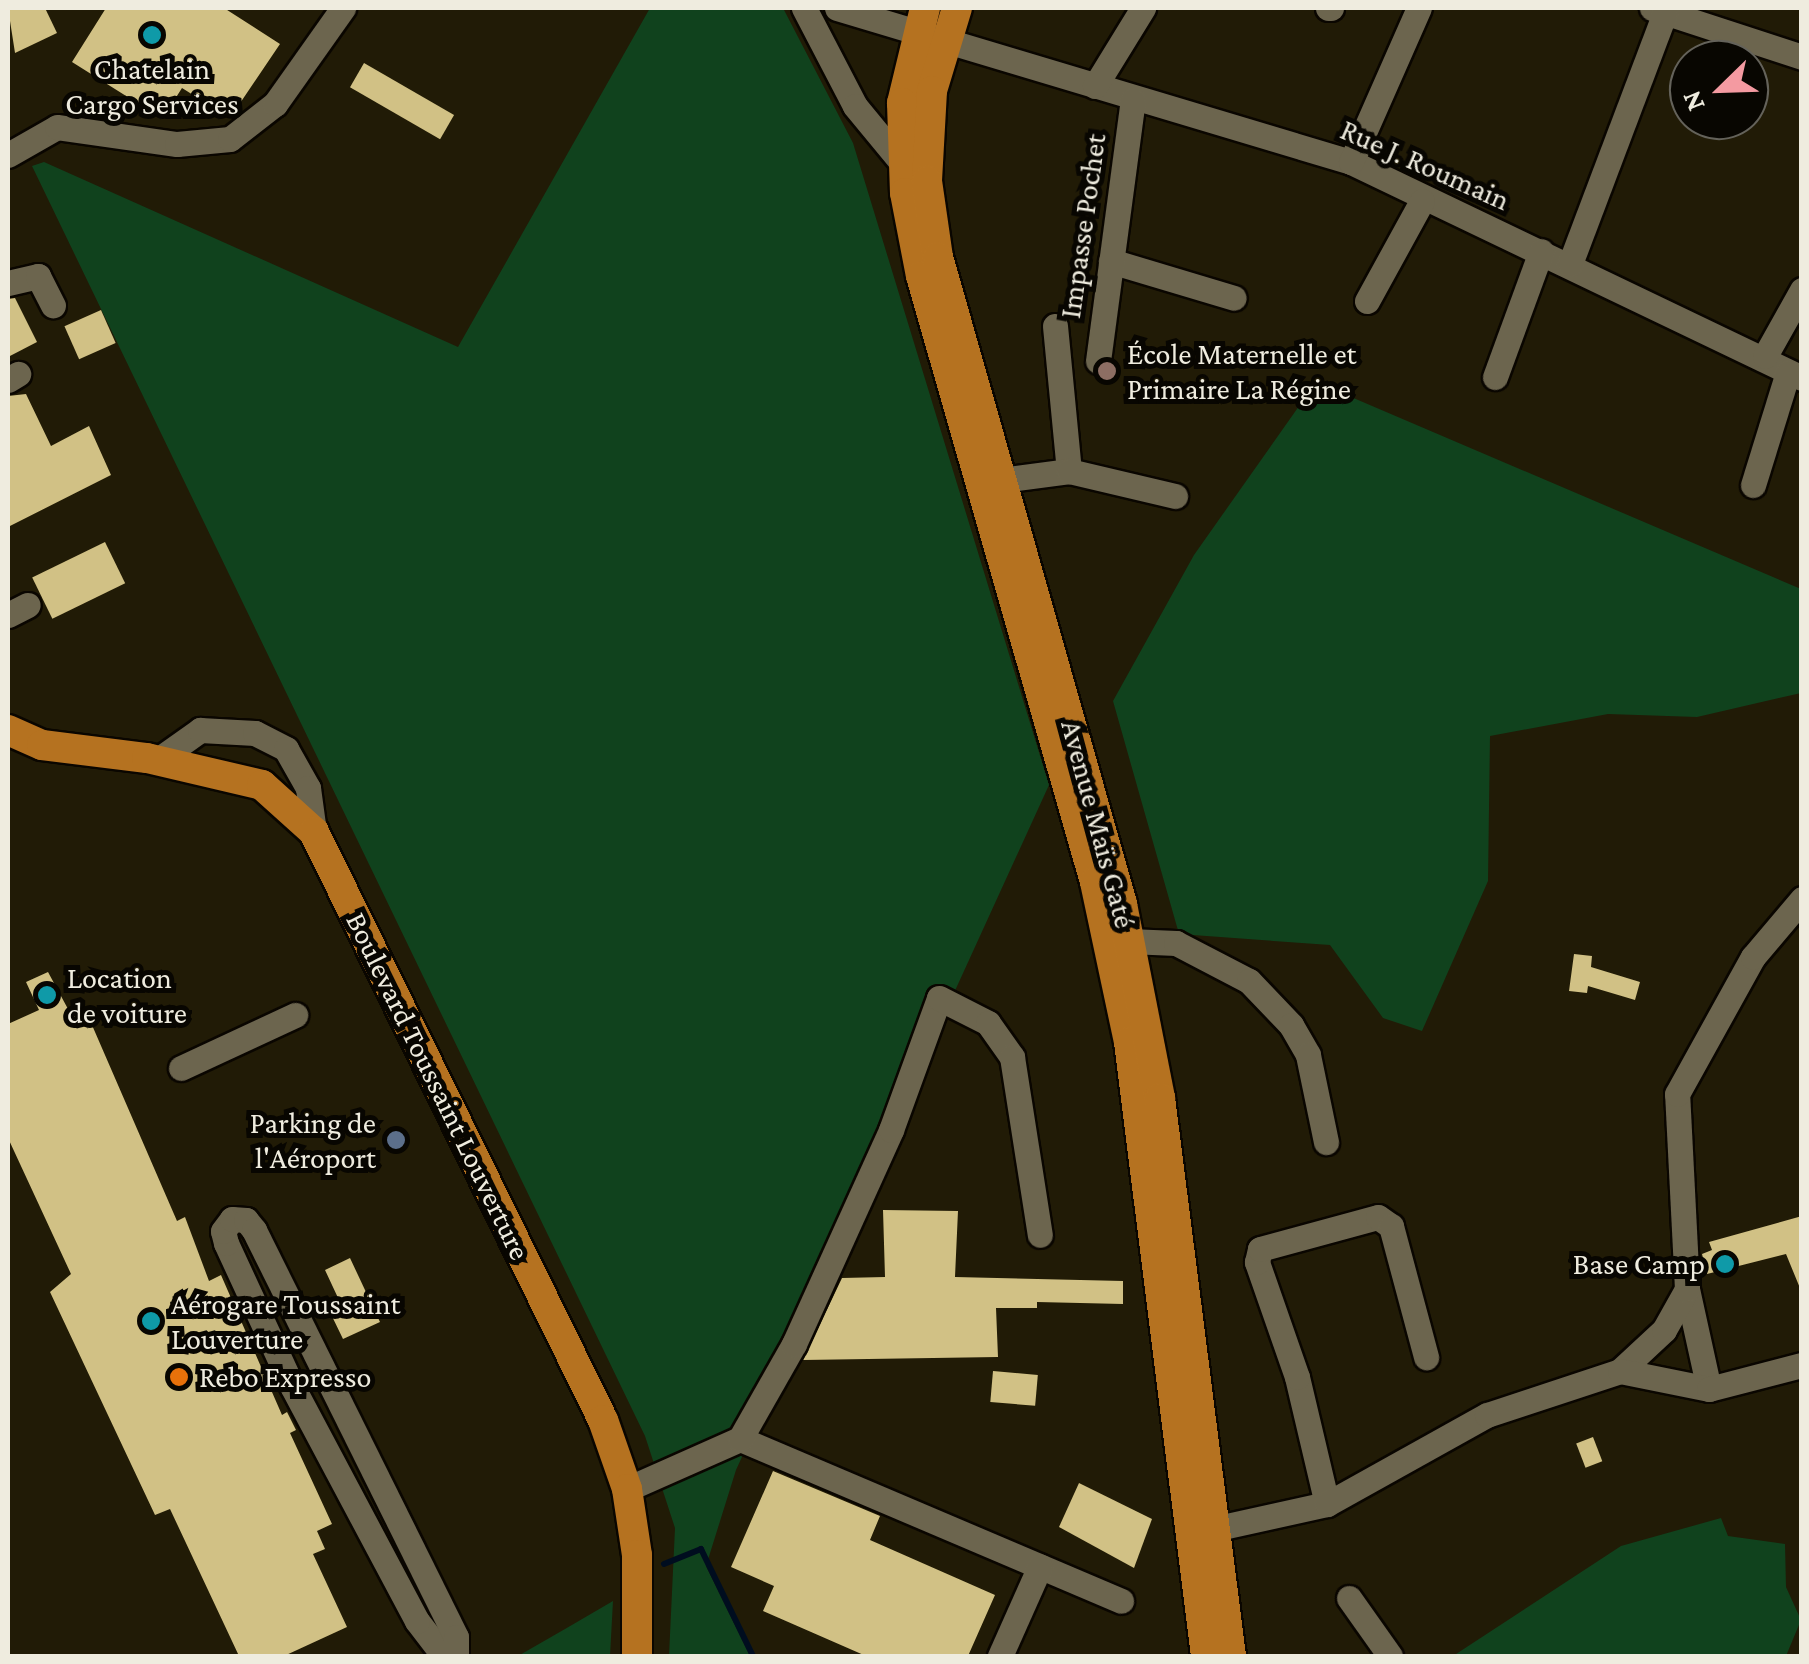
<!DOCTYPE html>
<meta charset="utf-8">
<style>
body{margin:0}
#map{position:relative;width:1809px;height:1664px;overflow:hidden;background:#211b06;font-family:"Crimson Pro",serif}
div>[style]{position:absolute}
.green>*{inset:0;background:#10421d}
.stream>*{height:6px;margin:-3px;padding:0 3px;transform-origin:3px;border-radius:3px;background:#000d1f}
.building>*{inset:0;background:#d1c185;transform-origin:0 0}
.roads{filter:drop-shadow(2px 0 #0a0600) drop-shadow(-2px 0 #0a0600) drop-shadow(0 2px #0a0600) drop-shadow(0 -2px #0a0600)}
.minor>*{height:25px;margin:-12.5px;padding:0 12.5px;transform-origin:12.5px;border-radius:12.5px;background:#6c654e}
.major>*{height:30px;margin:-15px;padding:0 15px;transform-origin:15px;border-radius:15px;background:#b57220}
.dots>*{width:28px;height:28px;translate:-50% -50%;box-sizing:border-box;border:5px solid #080601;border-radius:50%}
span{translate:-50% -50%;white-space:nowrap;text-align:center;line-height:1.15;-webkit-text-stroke:10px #080601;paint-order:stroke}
.poi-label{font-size:30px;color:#efecdf}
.left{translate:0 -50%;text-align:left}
.right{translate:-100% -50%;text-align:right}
.street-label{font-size:30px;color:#efecdf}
.frame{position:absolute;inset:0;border:10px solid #efecdf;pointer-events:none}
.north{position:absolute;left:1669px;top:40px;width:100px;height:100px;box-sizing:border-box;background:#080601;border:2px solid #64625a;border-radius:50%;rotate:247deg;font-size:28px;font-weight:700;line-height:40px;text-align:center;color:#efecdf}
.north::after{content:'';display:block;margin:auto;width:35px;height:45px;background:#f49aa1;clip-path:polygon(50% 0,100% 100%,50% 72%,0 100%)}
</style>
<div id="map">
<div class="green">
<i style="clip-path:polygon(650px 8px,783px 8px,853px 143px,1049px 785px,736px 1470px,706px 1566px,750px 1656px,669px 1656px,675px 1528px,645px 1436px,32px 166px,44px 162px,458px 347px)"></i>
<i style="clip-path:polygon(1316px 382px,1801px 589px,1801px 693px,1697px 717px,1608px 714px,1490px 736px,1488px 881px,1422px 1031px,1383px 1018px,1330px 945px,1179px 934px,1113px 701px,1194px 555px)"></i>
<i style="clip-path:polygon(1721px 1518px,1728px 1536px,1785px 1544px,1786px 1587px,1801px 1620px,1786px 1656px,1453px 1656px,1621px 1546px)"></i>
<i style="clip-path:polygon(613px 1601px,610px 1656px,518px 1656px,565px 1629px)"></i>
</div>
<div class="stream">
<i style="left:664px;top:1564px;width:40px;rotate:-22deg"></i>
<i style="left:701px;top:1549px;width:119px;rotate:64.1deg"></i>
</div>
<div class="building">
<i style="clip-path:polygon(8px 8px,45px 8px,57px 33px,15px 53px)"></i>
<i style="clip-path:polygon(106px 8px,224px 8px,280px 44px,230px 118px,182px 88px,168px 110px,147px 97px,142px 106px,72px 62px)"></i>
<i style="left:364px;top:63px;width:104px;height:28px;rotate:30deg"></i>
<i style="clip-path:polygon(15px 298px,37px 342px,8px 357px,8px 299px)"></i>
<i style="left:101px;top:310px;width:36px;height:40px;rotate:66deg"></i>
<i style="clip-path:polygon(26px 394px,51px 446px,89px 426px,111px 475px,8px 527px,8px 396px)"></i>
<i style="left:105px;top:542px;width:46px;height:81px;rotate:64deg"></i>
<i style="clip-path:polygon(1574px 954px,1592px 956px,1591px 967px,1640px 982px,1635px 1000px,1588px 986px,1587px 993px,1569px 991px)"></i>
<i style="clip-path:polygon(48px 972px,68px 1009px,82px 1002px,177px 1221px,185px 1217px,209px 1281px,221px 1275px,282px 1415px,287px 1412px,296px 1430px,290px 1433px,332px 1524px,317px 1531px,325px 1549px,313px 1554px,347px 1627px,284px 1656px,239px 1656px,170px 1509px,155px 1515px,50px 1292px,71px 1274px,8px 1138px,8px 1024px,39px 1010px,26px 982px)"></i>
<i style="clip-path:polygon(883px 1210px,958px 1211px,955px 1277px,1123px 1281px,1123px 1304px,1037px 1302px,1037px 1308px,996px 1308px,998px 1357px,803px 1360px,842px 1278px,885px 1277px)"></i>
<i style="clip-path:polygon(1802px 1216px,1802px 1293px,1786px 1254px,1707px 1274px,1702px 1254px,1712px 1250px,1709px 1242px)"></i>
<i style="clip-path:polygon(350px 1258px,380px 1322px,343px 1339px,327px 1306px,339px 1300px,325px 1270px)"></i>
<i style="left:993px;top:1371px;width:45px;height:31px;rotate:5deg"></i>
<i style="left:1593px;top:1437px;width:26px;height:18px;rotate:69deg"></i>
<i style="clip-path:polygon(773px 1471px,880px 1516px,870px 1540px,995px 1595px,968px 1656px,866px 1656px,763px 1611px,774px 1586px,731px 1567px)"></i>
<i style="clip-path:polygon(1079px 1483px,1152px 1519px,1134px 1568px,1059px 1527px)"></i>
</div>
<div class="roads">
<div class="minor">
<i style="left:804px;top:8px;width:110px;rotate:62.5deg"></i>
<i style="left:855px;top:106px;width:88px;rotate:50.5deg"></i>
<i style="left:837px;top:8px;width:537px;rotate:16.68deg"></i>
<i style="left:1351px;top:162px;width:500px;rotate:25.59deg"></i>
<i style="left:1328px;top:8px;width:3px"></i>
<i style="left:1652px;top:8px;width:158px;rotate:18.1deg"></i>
<i style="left:1095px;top:86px;width:92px;rotate:-58.4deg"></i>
<i style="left:8px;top:155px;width:56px;rotate:-29.7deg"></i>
<i style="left:57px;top:127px;width:121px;rotate:8.1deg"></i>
<i style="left:177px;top:144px;width:53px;rotate:-5.4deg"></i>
<i style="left:230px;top:139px;width:57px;rotate:-37.9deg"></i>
<i style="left:275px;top:104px;width:118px;rotate:-54.7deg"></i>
<i style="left:1351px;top:162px;width:168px;rotate:-66.2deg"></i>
<i style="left:1111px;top:261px;width:128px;rotate:16.7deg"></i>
<i style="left:1570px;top:264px;width:269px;rotate:-69.3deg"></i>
<i style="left:8px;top:283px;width:31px;rotate:-13deg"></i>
<i style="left:38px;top:276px;width:33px;rotate:63deg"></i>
<i style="left:1367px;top:301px;width:114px;rotate:-61.2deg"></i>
<i style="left:1055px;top:326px;width:146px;rotate:84.5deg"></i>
<i style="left:1765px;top:356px;width:76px;rotate:-60.7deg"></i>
<i style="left:1098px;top:361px;width:263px;rotate:-82.4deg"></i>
<i style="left:1495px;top:377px;width:134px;rotate:-69.9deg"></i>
<i style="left:8px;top:380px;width:12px;rotate:-31deg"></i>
<i style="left:1001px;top:480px;width:69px;rotate:-7.5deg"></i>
<i style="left:1069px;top:471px;width:109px;rotate:13.3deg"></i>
<i style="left:1753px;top:485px;width:118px;rotate:-72.8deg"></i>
<i style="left:8px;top:615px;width:22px;rotate:-27deg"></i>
<i style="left:158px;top:760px;width:52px;rotate:-35.5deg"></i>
<i style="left:200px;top:730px;width:55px;rotate:3.1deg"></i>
<i style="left:255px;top:733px;width:35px;rotate:27deg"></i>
<i style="left:286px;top:749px;width:45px;rotate:60.6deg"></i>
<i style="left:308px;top:788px;width:44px;rotate:82.2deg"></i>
<i style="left:1129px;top:941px;width:47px;rotate:2.4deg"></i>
<i style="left:1176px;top:943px;width:82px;rotate:27.5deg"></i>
<i style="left:1249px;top:981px;width:61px;rotate:46.3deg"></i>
<i style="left:1291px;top:1025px;width:34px;rotate:60deg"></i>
<i style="left:1308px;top:1055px;width:89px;rotate:78.3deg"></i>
<i style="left:181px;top:1068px;width:126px;rotate:-24.9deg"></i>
<i style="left:1687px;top:1289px;width:102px;rotate:77.6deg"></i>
<i style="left:1620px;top:1371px;width:60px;rotate:-43deg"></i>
<i style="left:1664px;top:1330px;width:47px;rotate:-60.7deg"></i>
<i style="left:1687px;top:1289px;width:195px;rotate:-92.9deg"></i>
<i style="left:1677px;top:1094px;width:157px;rotate:-61deg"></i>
<i style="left:1753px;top:957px;width:76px;rotate:-49.8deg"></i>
<i style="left:740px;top:1439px;width:414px;rotate:23deg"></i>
<i style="left:627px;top:1489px;width:124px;rotate:-23.9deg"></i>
<i style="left:740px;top:1439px;width:109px;rotate:-60.4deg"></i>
<i style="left:794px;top:1344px;width:235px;rotate:-65.6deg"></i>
<i style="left:891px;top:1130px;width:140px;rotate:-70deg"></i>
<i style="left:939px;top:998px;width:55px;rotate:27deg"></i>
<i style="left:988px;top:1023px;width:42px;rotate:54.8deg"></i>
<i style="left:1012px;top:1057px;width:180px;rotate:81.1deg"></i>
<i style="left:1327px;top:1504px;width:130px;rotate:-103.3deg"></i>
<i style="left:1297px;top:1377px;width:122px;rotate:-109.2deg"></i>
<i style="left:1257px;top:1262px;width:13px;rotate:-77deg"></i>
<i style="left:1260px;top:1249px;width:122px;rotate:-15.2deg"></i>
<i style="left:1378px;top:1217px;width:16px;rotate:35deg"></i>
<i style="left:1391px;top:1226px;width:136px;rotate:75deg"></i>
<i style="left:1195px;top:1533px;width:135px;rotate:-12.4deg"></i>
<i style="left:1327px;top:1504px;width:183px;rotate:-29.1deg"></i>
<i style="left:1487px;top:1415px;width:140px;rotate:-18.3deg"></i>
<i style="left:1620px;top:1371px;width:91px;rotate:11.4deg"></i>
<i style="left:1709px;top:1389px;width:96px;rotate:-14.5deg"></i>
<i style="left:1349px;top:1598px;width:71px;rotate:54.7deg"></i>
<i style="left:444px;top:1656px;width:44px;rotate:-127.6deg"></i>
<i style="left:417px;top:1621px;width:266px;rotate:-118deg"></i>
<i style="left:292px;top:1386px;width:157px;rotate:-114.8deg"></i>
<i style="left:226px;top:1243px;width:12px;rotate:-104deg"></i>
<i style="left:223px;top:1231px;width:15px;rotate:-53deg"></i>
<i style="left:232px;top:1219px;width:14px;rotate:4deg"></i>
<i style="left:246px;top:1220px;width:13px;rotate:51deg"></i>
<i style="left:254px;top:1230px;width:454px;rotate:63.6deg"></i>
<i style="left:456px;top:1637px;width:19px;rotate:90deg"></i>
<i style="left:1000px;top:1656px;width:98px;rotate:-66deg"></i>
</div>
<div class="major">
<i style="left:925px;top:8px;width:98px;rotate:103.6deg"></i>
<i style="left:902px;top:103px;width:90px;rotate:88.1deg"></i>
<i style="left:905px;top:193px;width:85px;rotate:79.1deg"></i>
<i style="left:921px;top:276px;width:630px;rotate:73.98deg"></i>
<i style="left:1095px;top:882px;width:164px;rotate:78deg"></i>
<i style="left:1129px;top:1042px;width:619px;rotate:82.85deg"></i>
<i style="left:957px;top:8px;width:87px;rotate:106.8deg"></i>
<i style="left:932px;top:91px;width:90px;rotate:93.2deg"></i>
<i style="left:927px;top:181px;width:77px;rotate:81.8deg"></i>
<i style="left:938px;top:257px;width:673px;rotate:74.12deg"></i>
<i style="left:1122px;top:904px;width:198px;rotate:78.9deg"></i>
<i style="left:1160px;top:1098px;width:562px;rotate:82.75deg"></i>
<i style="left:8px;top:730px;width:37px;rotate:24deg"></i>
<i style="left:42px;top:745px;width:106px;rotate:7.1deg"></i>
<i style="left:147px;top:758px;width:118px;rotate:13.2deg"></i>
<i style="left:262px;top:785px;width:70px;rotate:42.1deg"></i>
<i style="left:314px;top:832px;width:655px;rotate:63.83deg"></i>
<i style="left:603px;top:1420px;width:73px;rotate:70.8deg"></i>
<i style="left:627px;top:1489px;width:67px;rotate:81.4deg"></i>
<i style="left:637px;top:1555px;width:101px;rotate:90deg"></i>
</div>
</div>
<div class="dots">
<i style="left:152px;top:35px;background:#0f9aa8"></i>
<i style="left:1107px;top:371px;background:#8d6e63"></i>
<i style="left:47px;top:995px;background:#0f9aa8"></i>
<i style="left:396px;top:1140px;background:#5c6f8a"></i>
<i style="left:1725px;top:1264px;background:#0f9aa8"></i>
<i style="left:151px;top:1321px;background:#0f9aa8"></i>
<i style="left:179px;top:1377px;background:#e8710a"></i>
</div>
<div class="poi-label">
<span style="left:152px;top:86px">Chatelain<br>Cargo Services</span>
<span class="left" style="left:1127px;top:371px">École Maternelle et<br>Primaire La Régine</span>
<span class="left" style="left:67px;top:995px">Location<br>de voiture</span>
<span class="right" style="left:376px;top:1140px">Parking de<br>l'Aéroport</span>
<span class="right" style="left:1705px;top:1264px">Base Camp</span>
<span class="left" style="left:171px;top:1321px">Aérogare Toussaint<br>Louverture</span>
<span class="left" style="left:199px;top:1377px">Rebo Expresso</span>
</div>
<div class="street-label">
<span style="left:1425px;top:165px;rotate:24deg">Rue J. Roumain</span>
<span style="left:1083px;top:226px;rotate:-82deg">Impasse Pochet</span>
<span style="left:1098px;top:824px;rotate:75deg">Avenue Maïs Gaté</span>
<span style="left:438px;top:1086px;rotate:64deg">Boulevard Toussaint Louverture</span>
</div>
<div class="frame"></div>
<div class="north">N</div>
</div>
